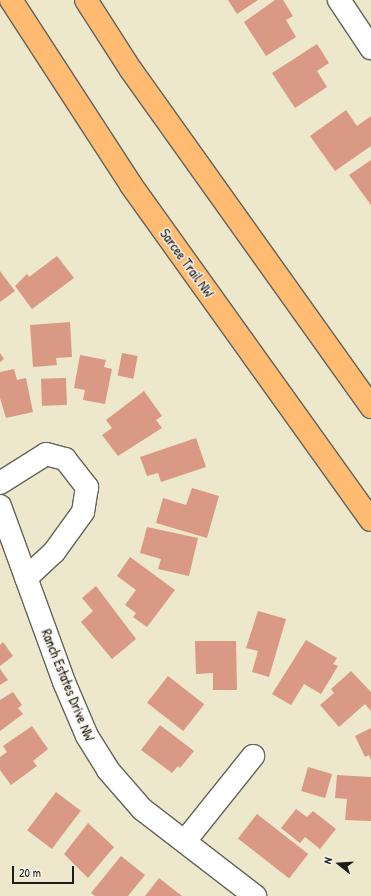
<!DOCTYPE html>
<style>
body{margin:0}
#map{position:relative;width:371px;height:896px;overflow:hidden;background:#ede7cc;font-family:"Patrick Hand",sans-serif}
div>[style]{position:absolute}
.building>*{inset:0;background:#d99984;transform-origin:0 0}
.roads{filter:drop-shadow(1px 0 #65635a) drop-shadow(-1px 0 #65635a) drop-shadow(0 1px #65635a) drop-shadow(0 -1px #65635a)}
.minor>*{height:22px;margin:-11px;padding:0 11px;transform-origin:11px;border-radius:11px;background:#fff}
.major>*{height:22px;margin:-11px;padding:0 11px;transform-origin:11px;border-radius:11px;background:#febb71}
span{translate:-50% -50%;white-space:nowrap;text-align:center;line-height:1.15;-webkit-text-stroke:3px #f7f3e8;paint-order:stroke}
.street-label{font-size:14px;color:#1c1c1c}
.north{position:absolute;left:319px;top:844px;width:40px;height:40px;-webkit-text-stroke:3px #f7f3e8;paint-order:stroke;rotate:287deg;font-size:11px;font-weight:700;line-height:16px;text-align:center;color:#1c1c1c}
.north::after{content:'';display:block;margin:auto;width:14px;height:18px;background:#1c1c1c;clip-path:polygon(50% 0,100% 100%,50% 72%,0 100%)}
.scale{position:absolute;left:12px;top:866px;width:62px;height:18px;box-sizing:border-box;border:2px solid #1c1c1c;border-top:0;padding-left:5px;font-size:12px;line-height:14px;white-space:nowrap;color:#1c1c1c;-webkit-text-stroke:3px #f7f3e8;paint-order:stroke}
</style>
<div id="map">
<div class="building">
<i style="clip-path:polygon(228px 0,258px 0,237px 14px)"></i>
<i style="clip-path:polygon(275px 0,283px 0,293px 16px,286px 20px,296px 37px,266px 56px,244px 22px)"></i>
<i style="clip-path:polygon(317px 44px,329px 63px,317px 71px,327px 87px,295px 108px,272px 73px)"></i>
<i style="clip-path:polygon(346px 110px,357px 126px,371px 116px,371px 146px,335px 171px,310px 136px)"></i>
<i style="clip-path:polygon(371px 160px,371px 205px,349px 175px)"></i>
<i style="clip-path:polygon(57px 256px,74px 278px,32px 309px,15px 286px,27px 274px,29px 277px)"></i>
<i style="clip-path:polygon(0 271px,15px 291px,0 302px)"></i>
<i style="clip-path:polygon(70px 322px,72px 357px,56px 358px,57px 365px,33px 367px,30px 325px)"></i>
<i style="clip-path:polygon(0 353px,4px 359px,0 362px)"></i>
<i style="left:122px;top:353px;width:16px;height:23px;rotate:11deg"></i>
<i style="clip-path:polygon(80px 355px,106px 360px,104px 367px,112px 369px,105px 404px,83px 400px,85px 390px,74px 388px)"></i>
<i style="clip-path:polygon(14px 369px,17px 380px,26px 378px,33px 412px,6px 418px,0 398px,0 372px)"></i>
<i style="left:66px;top:378px;width:27px;height:25px;rotate:88deg"></i>
<i style="clip-path:polygon(144px 391px,162px 416px,156px 420px,162px 428px,118px 456px,102px 435px,112px 428px,106px 420px)"></i>
<i style="clip-path:polygon(196px 438px,206px 467px,161px 482px,158px 473px,147px 476px,140px 457px)"></i>
<i style="clip-path:polygon(192px 488px,219px 496px,207px 538px,156px 523px,163px 498px,186px 505px)"></i>
<i style="clip-path:polygon(147px 527px,198px 538px,189px 576px,158px 569px,161px 559px,140px 553px)"></i>
<i style="clip-path:polygon(130px 557px,175px 590px,147px 627px,133px 617px,136px 613px,125px 605px,136px 590px,117px 576px)"></i>
<i style="clip-path:polygon(96px 586px,136px 639px,112px 659px,81px 622px,93px 611px,82px 598px)"></i>
<i style="clip-path:polygon(258px 611px,286px 619px,269px 677px,252px 672px,258px 651px,246px 648px)"></i>
<i style="clip-path:polygon(306px 640px,337px 658px,333px 664px,338px 666px,321px 694px,304px 684px,291px 705px,272px 694px)"></i>
<i style="clip-path:polygon(195px 641px,236px 641px,237px 690px,213px 690px,213px 673px,196px 674px)"></i>
<i style="clip-path:polygon(3px 642px,13px 656px,0 666px,0 645px)"></i>
<i style="clip-path:polygon(0 669px,8px 680px,0 685px)"></i>
<i style="clip-path:polygon(351px 671px,371px 692px,371px 711px,365px 704px,339px 727px,320px 705px,334px 693px,331px 689px)"></i>
<i style="left:168px;top:676px;width:46px;height:34px;rotate:38deg"></i>
<i style="clip-path:polygon(13px 692px,22px 705px,18px 708px,23px 714px,0 731px,0 700px)"></i>
<i style="clip-path:polygon(160px 725px,194px 751px,180px 768px,178px 766px,172px 773px,141px 750px)"></i>
<i style="clip-path:polygon(32px 726px,48px 749px,33px 761px,37px 766px,11px 785px,0 770px,0 757px,7px 752px,3px 746px)"></i>
<i style="clip-path:polygon(371px 728px,371px 760px,369px 755px,365px 757px,355px 736px)"></i>
<i style="left:308px;top:767px;width:25px;height:25px;rotate:16deg"></i>
<i style="clip-path:polygon(337px 775px,371px 777px,371px 821px,345px 820px,347px 799px,335px 798px)"></i>
<i style="left:56px;top:792px;width:31px;height:48px;rotate:37deg"></i>
<i style="clip-path:polygon(296px 809px,307px 817px,313px 811px,336px 829px,320px 849px,305px 837px,300px 843px,281px 828px)"></i>
<i style="left:257px;top:814px;width:65px;height:31px;rotate:38deg"></i>
<i style="clip-path:polygon(88px 823px,114px 847px,88px 878px,64px 854px)"></i>
<i style="clip-path:polygon(121px 856px,145px 875px,128px 896px,95px 896px,91px 893px)"></i>
<i style="clip-path:polygon(159px 878px,182px 896px,145px 896px)"></i>
</div>
<div class="roads">
<div class="minor">
<i style="left:339px;top:0;width:58px;rotate:56.3deg"></i>
<i style="left:0;top:483px;width:54px;rotate:-32.2deg"></i>
<i style="left:46px;top:454px;width:20px;rotate:15deg"></i>
<i style="left:65px;top:459px;width:36px;rotate:52deg"></i>
<i style="left:87px;top:487px;width:25px;rotate:99deg"></i>
<i style="left:83px;top:512px;width:49px;rotate:125.9deg"></i>
<i style="left:54px;top:552px;width:38px;rotate:137deg"></i>
<i style="left:0;top:506px;width:187px;rotate:70deg"></i>
<i style="left:64px;top:682px;width:59px;rotate:66.9deg"></i>
<i style="left:87px;top:736px;width:40px;rotate:58deg"></i>
<i style="left:108px;top:770px;width:52px;rotate:48.9deg"></i>
<i style="left:142px;top:809px;width:143px;rotate:37.6deg"></i>
<i style="left:185px;top:841px;width:109px;rotate:-51.3deg"></i>
</div>
<div class="major">
<i style="left:11px;top:0;width:221px;rotate:57deg"></i>
<i style="left:131px;top:185px;width:412px;rotate:54.4deg"></i>
<i style="left:86px;top:0;width:83px;rotate:57.3deg"></i>
<i style="left:131px;top:70px;width:414px;rotate:54.5deg"></i>
</div>
</div>
<div class="street-label">
<span style="left:187px;top:263px;rotate:54deg">Sarcee Trail NW</span>
<span style="left:68px;top:685px;rotate:68deg">Ranch Estates Drive NW</span>
</div>
<div class="north">N</div>
<div class="scale">20 m</div>
</div>
